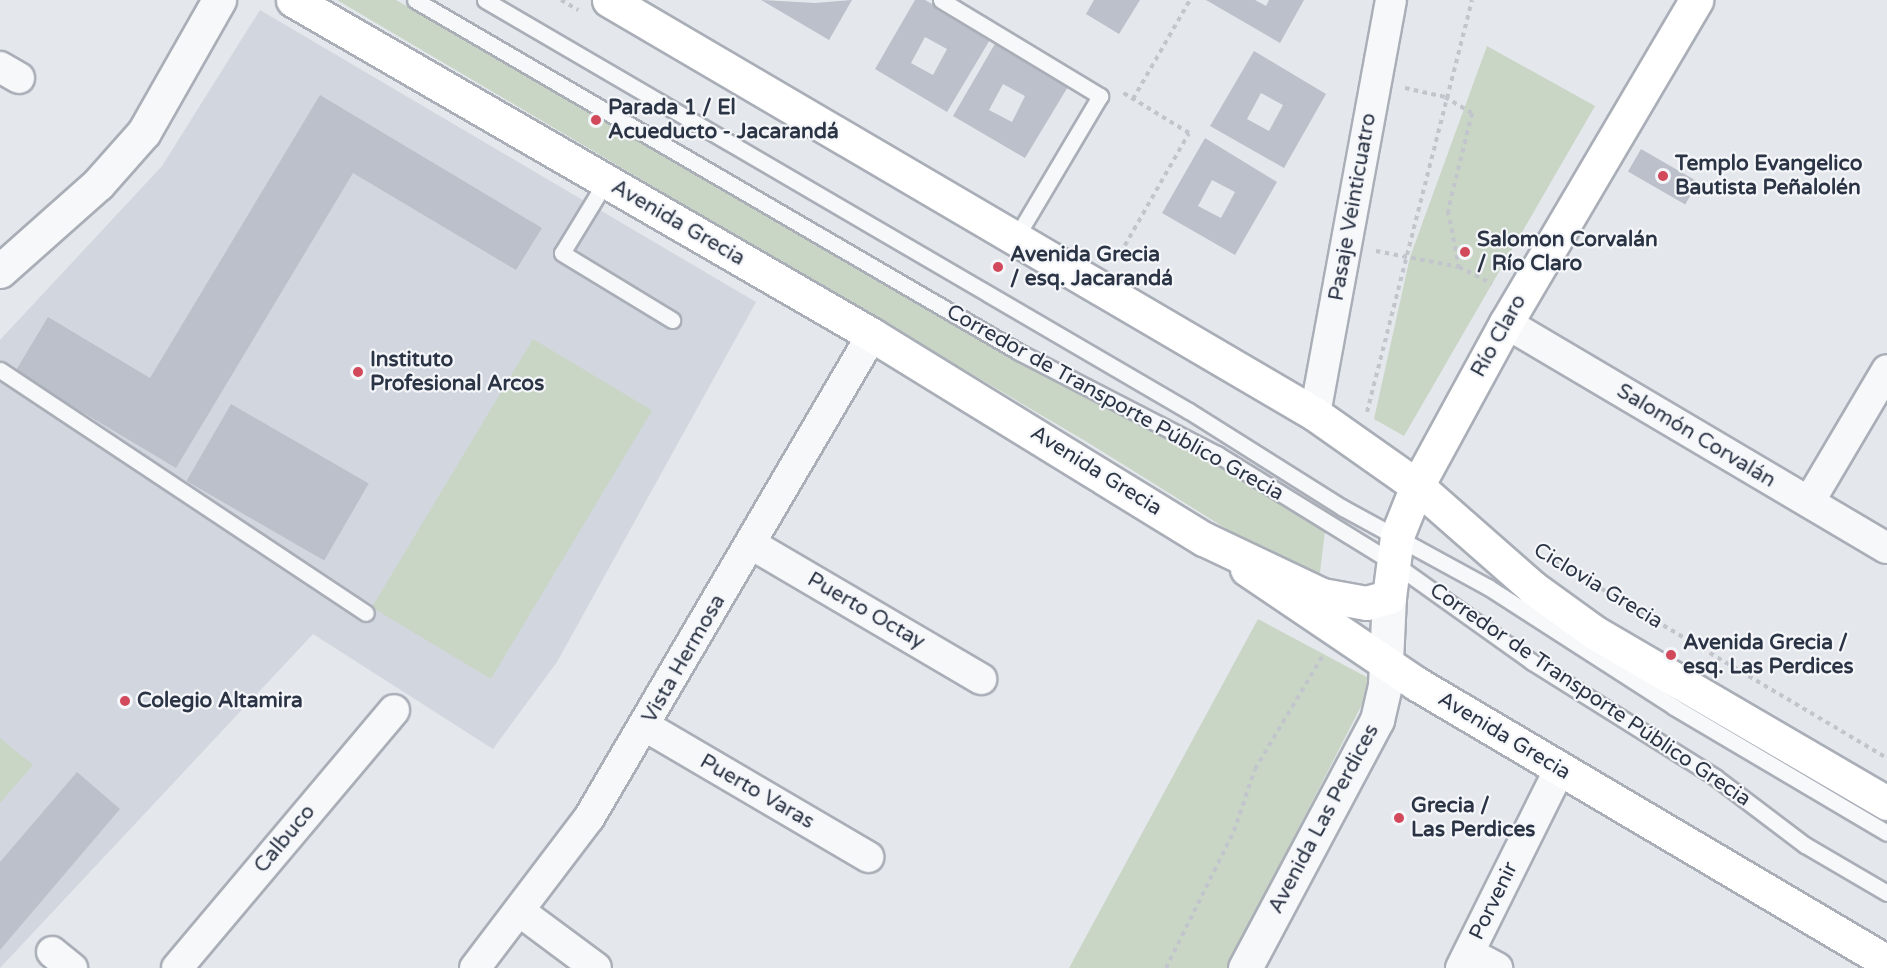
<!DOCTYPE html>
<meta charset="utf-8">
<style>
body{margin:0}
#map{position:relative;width:1887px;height:968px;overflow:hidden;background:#e4e7ec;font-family:"Varela Round",sans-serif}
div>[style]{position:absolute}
.built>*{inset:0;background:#d2d6de}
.green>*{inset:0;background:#c9d6c5;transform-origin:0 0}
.building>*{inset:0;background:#bbc0ca;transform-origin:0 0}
.path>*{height:4px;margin-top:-2px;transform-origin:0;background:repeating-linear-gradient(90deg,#c2c5cb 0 4.5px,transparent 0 9px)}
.roads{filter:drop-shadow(2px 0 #a9aeb7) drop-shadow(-2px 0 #a9aeb7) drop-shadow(0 2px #a9aeb7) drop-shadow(0 -2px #a9aeb7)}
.service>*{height:15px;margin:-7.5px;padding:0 7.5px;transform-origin:7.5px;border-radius:7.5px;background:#f7f8fa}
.minor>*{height:30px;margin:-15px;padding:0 15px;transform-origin:15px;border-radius:15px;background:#f7f8fa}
.tertiary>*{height:33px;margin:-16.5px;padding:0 16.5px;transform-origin:16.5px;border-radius:16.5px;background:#f7f8fa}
.secondary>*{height:33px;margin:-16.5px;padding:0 16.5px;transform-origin:16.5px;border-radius:16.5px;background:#fff}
.primary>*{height:33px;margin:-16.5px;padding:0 16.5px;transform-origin:16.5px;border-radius:16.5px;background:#fff}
.dots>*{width:16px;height:16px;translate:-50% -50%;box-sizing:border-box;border:3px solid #f4f6f9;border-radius:50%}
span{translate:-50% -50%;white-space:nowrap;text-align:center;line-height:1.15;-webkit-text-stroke:4.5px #f4f6f9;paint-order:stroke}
.poi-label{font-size:21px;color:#2b3445;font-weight:700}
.left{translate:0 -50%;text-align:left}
.street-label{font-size:21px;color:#2b3445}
</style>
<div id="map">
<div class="built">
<i style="clip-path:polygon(260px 10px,756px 302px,557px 662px,493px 749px,313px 634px,0 968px,0 340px,162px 166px)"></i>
</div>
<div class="green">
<i style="clip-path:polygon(337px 0,396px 0,1022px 362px,1174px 437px,1325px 531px,1320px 572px,1316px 577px,1299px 574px,1087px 442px)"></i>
<i style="clip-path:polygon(1487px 46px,1595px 106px,1404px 436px,1374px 419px,1410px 257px)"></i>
<i style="left:533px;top:339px;width:139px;height:313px;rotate:31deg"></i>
<i style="clip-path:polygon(1258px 619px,1374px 681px,1227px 968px,1069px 968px)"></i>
<i style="clip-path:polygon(0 738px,33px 765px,0 803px)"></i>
</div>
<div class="building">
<i style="clip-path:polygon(761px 0,815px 3px,852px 0,829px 40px)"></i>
<i style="clip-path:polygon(evenodd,915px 0,925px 0,991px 38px,947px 112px,875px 69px,915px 0,925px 37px,947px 49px,933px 75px,911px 63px,925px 37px)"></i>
<i style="clip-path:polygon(1094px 0,1140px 0,1119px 34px,1086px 14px)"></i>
<i style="clip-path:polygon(1206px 0,1255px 0,1266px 6px,1269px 0,1304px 0,1280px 43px)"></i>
<i style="clip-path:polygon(evenodd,996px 42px,1069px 85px,1025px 158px,953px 116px,996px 42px,1003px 84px,1025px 96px,1012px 122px,989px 110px,1003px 84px)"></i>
<i style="clip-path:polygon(evenodd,1254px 51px,1326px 94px,1284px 168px,1210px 126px,1254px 51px,1261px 93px,1283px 105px,1269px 131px,1247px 119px,1261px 93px)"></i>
<i style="clip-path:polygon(320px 95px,542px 228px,516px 270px,353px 173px,176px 468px,15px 372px,48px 317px,150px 378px)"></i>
<i style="clip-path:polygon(evenodd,1205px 138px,1277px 182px,1235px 255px,1162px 213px,1205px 138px,1212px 180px,1235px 192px,1221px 218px,1198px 206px,1212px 180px)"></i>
<i style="left:1641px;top:149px;width:66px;height:26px;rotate:30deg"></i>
<i style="left:231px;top:404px;width:159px;height:89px;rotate:30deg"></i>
<i style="clip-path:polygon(77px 772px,120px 809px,0 950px,0 862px)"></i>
</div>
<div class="path">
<i style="left:561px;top:0;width:20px;rotate:30deg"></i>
<i style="left:1405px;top:88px;width:41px;rotate:12.7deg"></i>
<i style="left:1445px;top:97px;width:31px;rotate:31deg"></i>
<i style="left:1472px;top:113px;width:101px;rotate:103.8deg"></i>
<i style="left:1448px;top:211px;width:57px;rotate:78.9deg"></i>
<i style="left:1133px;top:99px;width:114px;rotate:-60.1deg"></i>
<i style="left:1376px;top:251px;width:85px;rotate:10.9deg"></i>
<i style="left:1459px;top:267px;width:37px;rotate:27deg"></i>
<i style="left:1116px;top:261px;width:147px;rotate:-60.3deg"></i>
<i style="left:1189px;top:133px;width:79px;rotate:-148.5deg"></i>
<i style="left:1367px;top:412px;width:425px;rotate:-75.7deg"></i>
<i style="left:1555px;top:561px;width:386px;rotate:30.7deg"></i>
<i style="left:1166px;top:968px;width:153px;rotate:-63.6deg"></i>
<i style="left:1234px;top:831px;width:65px;rotate:-71.3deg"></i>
<i style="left:1255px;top:769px;width:131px;rotate:-59.1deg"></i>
</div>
<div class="roads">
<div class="service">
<i style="left:415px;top:0;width:699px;rotate:30.23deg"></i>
<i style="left:1019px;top:352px;width:223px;rotate:27.3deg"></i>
<i style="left:1217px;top:454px;width:206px;rotate:31.7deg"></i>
<i style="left:1392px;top:562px;width:172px;rotate:35.5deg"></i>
<i style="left:1532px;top:662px;width:216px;rotate:32.1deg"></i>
<i style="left:1715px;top:777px;width:113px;rotate:37.1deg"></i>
<i style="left:1805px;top:845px;width:95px;rotate:30.3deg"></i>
<i style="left:485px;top:0;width:815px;rotate:30.28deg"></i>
<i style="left:1189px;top:411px;width:182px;rotate:32.2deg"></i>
<i style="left:1343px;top:508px;width:165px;rotate:28.6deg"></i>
<i style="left:1488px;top:587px;width:221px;rotate:32.8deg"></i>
<i style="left:1674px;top:707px;width:247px;rotate:30.6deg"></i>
<i style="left:941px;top:0;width:186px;rotate:31.1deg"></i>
<i style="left:1100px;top:96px;width:166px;rotate:120.7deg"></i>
<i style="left:606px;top:181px;width:84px;rotate:121.4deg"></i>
<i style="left:562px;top:253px;width:129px;rotate:31.3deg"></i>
<i style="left:0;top:370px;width:439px;rotate:33.6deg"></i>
</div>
<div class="minor">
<i style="left:0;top:67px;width:22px;rotate:30deg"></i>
<i style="left:1506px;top:323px;width:442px;rotate:30.6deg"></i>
<i style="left:1315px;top:414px;width:421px;rotate:-79.6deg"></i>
<i style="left:1809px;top:502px;width:153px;rotate:-59.4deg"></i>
<i style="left:751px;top:544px;width:267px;rotate:30.4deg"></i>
<i style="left:645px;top:726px;width:259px;rotate:30.4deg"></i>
<i style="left:522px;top:913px;width:92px;rotate:36.6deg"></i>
<i style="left:52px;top:952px;width:26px;rotate:39deg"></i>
<i style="left:1469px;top:953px;width:32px;rotate:28deg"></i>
<i style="left:177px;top:968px;width:337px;rotate:-49.9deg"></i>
<i style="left:475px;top:968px;width:188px;rotate:-52.8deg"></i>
<i style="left:589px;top:818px;width:560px;rotate:-59.63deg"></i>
<i style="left:1461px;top:968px;width:222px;rotate:-63.6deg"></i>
</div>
<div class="tertiary">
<i style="left:0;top:271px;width:131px;rotate:-41.6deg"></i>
<i style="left:98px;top:184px;width:69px;rotate:-48.5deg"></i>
<i style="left:144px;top:132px;width:152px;rotate:-60.4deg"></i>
<i style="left:1245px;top:968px;width:281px;rotate:-62deg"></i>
<i style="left:1377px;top:720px;width:37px;rotate:-77deg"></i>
<i style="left:1385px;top:684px;width:87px;rotate:-87.4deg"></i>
</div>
<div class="secondary">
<i style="left:1417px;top:486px;width:154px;rotate:41.3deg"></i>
<i style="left:1533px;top:588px;width:75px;rotate:35.8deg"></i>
<i style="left:1594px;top:632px;width:339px;rotate:30.3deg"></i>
<i style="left:1247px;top:569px;width:205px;rotate:34.1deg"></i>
<i style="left:1417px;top:684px;width:546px;rotate:30.6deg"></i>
</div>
<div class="primary">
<i style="left:293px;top:0;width:669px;rotate:30.05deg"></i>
<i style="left:872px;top:335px;width:390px;rotate:31.6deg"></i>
<i style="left:1204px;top:539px;width:131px;rotate:25.4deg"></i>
<i style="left:1322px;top:595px;width:45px;rotate:10.3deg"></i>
<i style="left:1366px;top:603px;width:24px;rotate:-15deg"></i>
<i style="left:1389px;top:597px;width:62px;rotate:-82.5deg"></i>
<i style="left:1397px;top:536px;width:54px;rotate:-68.2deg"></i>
<i style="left:1417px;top:486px;width:186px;rotate:-61.4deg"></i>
<i style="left:1506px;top:323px;width:375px;rotate:-59.5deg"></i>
<i style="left:609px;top:0;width:818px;rotate:30.39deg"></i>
<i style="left:1315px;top:414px;width:125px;rotate:35.2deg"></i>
</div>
</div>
<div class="dots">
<i style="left:596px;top:120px;background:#d1495b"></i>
<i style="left:1663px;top:176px;background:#d1495b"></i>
<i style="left:1465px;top:252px;background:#d1495b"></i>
<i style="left:998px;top:267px;background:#d1495b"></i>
<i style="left:358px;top:372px;background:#d1495b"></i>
<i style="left:1671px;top:655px;background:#d1495b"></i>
<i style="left:125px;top:701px;background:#d1495b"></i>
<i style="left:1399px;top:818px;background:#d1495b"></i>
</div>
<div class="poi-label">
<span class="left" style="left:608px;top:120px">Parada 1 / El<br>Acueducto - Jacarandá</span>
<span class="left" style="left:1675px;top:176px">Templo Evangelico<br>Bautista Peñalolén</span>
<span class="left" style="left:1477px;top:252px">Salomon Corvalán<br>/ Río Claro</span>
<span class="left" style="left:1010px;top:267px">Avenida Grecia<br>/ esq. Jacarandá</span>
<span class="left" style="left:370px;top:372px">Instituto<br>Profesional Arcos</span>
<span class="left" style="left:1683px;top:655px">Avenida Grecia /<br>esq. Las Perdices</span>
<span class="left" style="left:137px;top:701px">Colegio Altamira</span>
<span class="left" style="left:1411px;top:818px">Grecia /<br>Las Perdices</span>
</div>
<div class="street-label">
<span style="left:1353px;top:207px;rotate:-80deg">Pasaje Veinticuatro</span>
<span style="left:678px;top:223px;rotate:30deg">Avenida Grecia</span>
<span style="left:1499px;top:336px;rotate:-61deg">Río Claro</span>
<span style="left:1115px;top:403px;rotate:29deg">Corredor de Transporte Público Grecia</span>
<span style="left:1696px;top:436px;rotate:31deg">Salomón Corvalán</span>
<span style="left:1096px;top:471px;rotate:32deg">Avenida Grecia</span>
<span style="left:1598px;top:586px;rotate:31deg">Ciclovia Grecia</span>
<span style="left:866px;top:611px;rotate:30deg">Puerto Octay</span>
<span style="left:684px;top:659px;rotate:-60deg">Vista Hermosa</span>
<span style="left:1590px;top:695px;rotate:34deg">Corredor de Transporte Público Grecia</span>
<span style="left:1504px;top:736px;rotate:31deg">Avenida Grecia</span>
<span style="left:757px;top:792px;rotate:30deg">Puerto Varas</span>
<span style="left:1324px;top:819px;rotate:-62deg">Avenida Las Perdices</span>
<span style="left:285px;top:839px;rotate:-50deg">Calbuco</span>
<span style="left:1494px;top:901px;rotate:-64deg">Porvenir</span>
</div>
</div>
